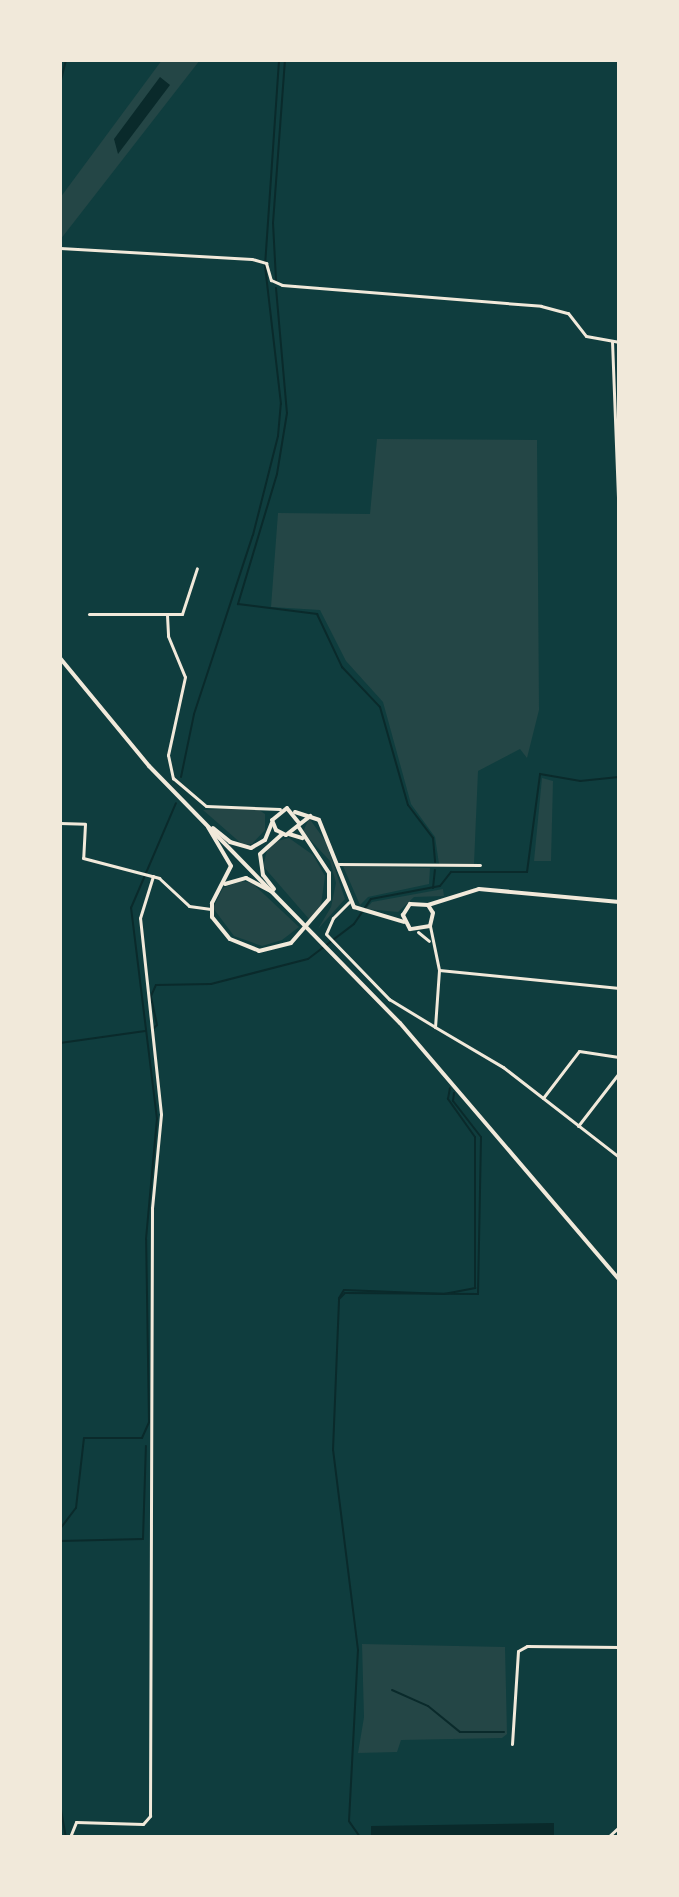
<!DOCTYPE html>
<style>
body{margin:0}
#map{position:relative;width:679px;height:1897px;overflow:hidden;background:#0f3d3e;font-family:"IBM Plex Sans",sans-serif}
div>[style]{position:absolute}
.green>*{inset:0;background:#244646}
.water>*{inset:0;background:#0a2a2b}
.stream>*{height:2px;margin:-1px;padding:0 1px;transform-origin:1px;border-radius:1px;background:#0a2a2b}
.minor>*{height:3px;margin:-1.5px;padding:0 1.5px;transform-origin:1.5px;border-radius:1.5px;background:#f1e9da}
.tertiary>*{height:3px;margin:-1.5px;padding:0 1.5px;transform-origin:1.5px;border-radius:1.5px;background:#f1e9da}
.secondary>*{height:4px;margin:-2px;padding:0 2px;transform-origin:2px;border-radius:2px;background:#f1e9da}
.primary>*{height:4px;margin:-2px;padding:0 2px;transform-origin:2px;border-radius:2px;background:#f1e9da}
span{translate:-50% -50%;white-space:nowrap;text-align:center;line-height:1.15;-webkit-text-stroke:8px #f1e9da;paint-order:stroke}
.frame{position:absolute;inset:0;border:62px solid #f1e9da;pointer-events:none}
</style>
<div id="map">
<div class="green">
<i style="clip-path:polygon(162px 60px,200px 60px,60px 240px,60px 198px)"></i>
<i style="clip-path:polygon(377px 439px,537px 440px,539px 710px,527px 758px,520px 749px,478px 771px,474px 864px,439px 864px,435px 837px,411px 804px,383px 702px,346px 661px,320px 610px,271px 607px,278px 513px,370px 514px)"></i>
<i style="clip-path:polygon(542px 778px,553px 781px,551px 861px,534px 861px)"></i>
<i style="clip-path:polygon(255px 807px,265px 814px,265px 830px,252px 844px,243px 845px,203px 810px)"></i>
<i style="clip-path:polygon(309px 818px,326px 842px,345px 899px,318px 929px,331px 907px,336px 883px,330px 861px,303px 832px)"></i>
<i style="clip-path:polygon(289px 838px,313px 855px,325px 876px,321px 905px,309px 919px,263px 866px,269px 843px)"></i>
<i style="clip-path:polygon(343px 866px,430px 868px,429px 884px,368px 897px,360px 905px)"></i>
<i style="clip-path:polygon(241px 881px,252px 883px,299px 927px,282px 940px,262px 946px,234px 936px,213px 908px,223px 888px)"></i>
<i style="clip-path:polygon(443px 889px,444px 896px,414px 897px,398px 912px,366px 909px,372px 902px)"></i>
<i style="clip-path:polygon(362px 1644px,505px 1647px,507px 1734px,502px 1738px,401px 1740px,397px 1752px,358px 1753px,364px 1717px)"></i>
</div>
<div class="water">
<i style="clip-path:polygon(160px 77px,170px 85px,118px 154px,114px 139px)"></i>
<i style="clip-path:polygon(554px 1823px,554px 1837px,371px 1837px,371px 1826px)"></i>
</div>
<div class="stream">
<i style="left:60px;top:84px;width:25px;rotate:-76deg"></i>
<i style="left:276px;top:280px;width:57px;rotate:-93deg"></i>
<i style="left:273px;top:223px;width:163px;rotate:-85.8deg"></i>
<i style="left:276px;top:288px;width:125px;rotate:85deg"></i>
<i style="left:287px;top:413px;width:62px;rotate:99.3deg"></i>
<i style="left:277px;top:474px;width:136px;rotate:106.7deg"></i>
<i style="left:238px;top:604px;width:80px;rotate:7.2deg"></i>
<i style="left:317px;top:614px;width:59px;rotate:64.7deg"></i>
<i style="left:342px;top:667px;width:55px;rotate:46.5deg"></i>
<i style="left:380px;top:707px;width:102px;rotate:74.1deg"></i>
<i style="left:408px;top:805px;width:41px;rotate:52.9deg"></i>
<i style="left:433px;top:838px;width:24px;rotate:85deg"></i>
<i style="left:181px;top:777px;width:64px;rotate:-78.3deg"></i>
<i style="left:194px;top:714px;width:188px;rotate:-71.8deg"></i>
<i style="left:253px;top:535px;width:102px;rotate:-75.8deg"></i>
<i style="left:278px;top:436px;width:32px;rotate:-85deg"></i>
<i style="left:281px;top:404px;width:139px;rotate:-96.6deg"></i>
<i style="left:265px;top:266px;width:206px;rotate:-86.1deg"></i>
<i style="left:433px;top:888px;width:18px;rotate:-84deg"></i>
<i style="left:152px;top:1030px;width:7px;rotate:-45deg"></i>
<i style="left:157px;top:1025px;width:30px;rotate:-102deg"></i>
<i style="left:151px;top:996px;width:12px;rotate:-66deg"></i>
<i style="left:156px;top:985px;width:55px;rotate:-1deg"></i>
<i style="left:211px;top:984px;width:100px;rotate:-14.5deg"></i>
<i style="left:308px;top:959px;width:58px;rotate:-37.3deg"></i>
<i style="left:354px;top:924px;width:30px;rotate:-56deg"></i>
<i style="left:371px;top:899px;width:70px;rotate:-10.7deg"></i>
<i style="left:440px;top:886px;width:18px;rotate:-52deg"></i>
<i style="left:451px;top:872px;width:76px"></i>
<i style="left:527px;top:872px;width:99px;rotate:-82.4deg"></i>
<i style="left:540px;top:774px;width:41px;rotate:9.9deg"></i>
<i style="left:580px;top:781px;width:39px;rotate:-6deg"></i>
<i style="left:60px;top:1043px;width:86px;rotate:-8deg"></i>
<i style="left:339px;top:1298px;width:9px;rotate:-58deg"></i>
<i style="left:344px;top:1290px;width:100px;rotate:2.3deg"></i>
<i style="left:444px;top:1294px;width:32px;rotate:-11deg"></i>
<i style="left:475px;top:1288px;width:151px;rotate:-90deg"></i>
<i style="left:475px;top:1137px;width:47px;rotate:-125.4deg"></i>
<i style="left:448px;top:1099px;width:11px;rotate:-80deg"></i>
<i style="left:60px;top:1529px;width:26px;rotate:-53deg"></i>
<i style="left:76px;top:1508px;width:70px;rotate:-83.5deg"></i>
<i style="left:84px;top:1438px;width:58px"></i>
<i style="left:142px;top:1438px;width:17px;rotate:-66deg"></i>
<i style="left:149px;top:1422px;width:183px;rotate:-90.9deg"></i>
<i style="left:146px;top:1239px;width:121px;rotate:-84.8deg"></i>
<i style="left:157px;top:1119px;width:213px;rotate:-97deg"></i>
<i style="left:131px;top:908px;width:114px;rotate:-66.8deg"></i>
<i style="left:60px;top:1541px;width:83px;rotate:-1.4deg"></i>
<i style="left:143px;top:1539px;width:93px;rotate:-88.2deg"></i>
<i style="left:392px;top:1690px;width:39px;rotate:24deg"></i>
<i style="left:428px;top:1706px;width:41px;rotate:39.1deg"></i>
<i style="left:460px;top:1732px;width:44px"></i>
<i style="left:60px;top:1804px;width:34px;rotate:80deg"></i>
<i style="left:360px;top:1837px;width:19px;rotate:-125deg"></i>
<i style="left:349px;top:1821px;width:171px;rotate:-87deg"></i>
<i style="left:358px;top:1650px;width:202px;rotate:-97.1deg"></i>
<i style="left:333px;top:1450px;width:151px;rotate:-87.7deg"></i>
<i style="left:339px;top:1299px;width:8px;rotate:-45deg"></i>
<i style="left:345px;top:1293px;width:133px;rotate:0.4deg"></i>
<i style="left:478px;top:1294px;width:157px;rotate:-88.9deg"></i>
<i style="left:481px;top:1137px;width:46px;rotate:-127.9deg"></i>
<i style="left:453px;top:1101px;width:8px;rotate:-83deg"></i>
</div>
<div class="minor">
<i style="left:60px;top:248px;width:192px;rotate:3.3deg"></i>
<i style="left:252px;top:259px;width:15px;rotate:16deg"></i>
<i style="left:266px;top:263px;width:18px;rotate:74deg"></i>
<i style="left:271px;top:280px;width:12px;rotate:24deg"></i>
<i style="left:282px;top:285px;width:260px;rotate:4.6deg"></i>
<i style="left:541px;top:306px;width:28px;rotate:15deg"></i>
<i style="left:568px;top:313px;width:29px;rotate:52deg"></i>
<i style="left:586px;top:336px;width:34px;rotate:10deg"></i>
<i style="left:612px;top:341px;width:183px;rotate:87.8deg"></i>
<i style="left:619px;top:560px;width:39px;rotate:90deg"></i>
<i style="left:89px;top:614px;width:93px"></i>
<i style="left:182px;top:614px;width:48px;rotate:-71.9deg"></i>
<i style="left:167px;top:615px;width:21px;rotate:87deg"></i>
<i style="left:168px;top:636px;width:44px;rotate:67.5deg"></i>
<i style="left:185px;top:677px;width:80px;rotate:102.3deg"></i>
<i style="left:168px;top:755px;width:24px;rotate:78deg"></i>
<i style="left:173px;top:778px;width:43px;rotate:40.3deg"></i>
<i style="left:206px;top:806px;width:74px;rotate:2.3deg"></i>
<i style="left:60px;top:823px;width:25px;rotate:2deg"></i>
<i style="left:85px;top:824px;width:34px;rotate:93deg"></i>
<i style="left:83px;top:858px;width:79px;rotate:14.7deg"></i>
<i style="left:159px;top:878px;width:41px;rotate:43deg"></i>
<i style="left:189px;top:906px;width:22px;rotate:8deg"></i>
<i style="left:337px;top:864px;width:143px;rotate:0.4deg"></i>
<i style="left:349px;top:902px;width:23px;rotate:135deg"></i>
<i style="left:333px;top:918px;width:17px;rotate:114deg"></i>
<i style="left:326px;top:934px;width:91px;rotate:45.9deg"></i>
<i style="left:389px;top:999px;width:54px;rotate:31.3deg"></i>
<i style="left:439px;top:970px;width:181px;rotate:5.7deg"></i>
<i style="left:543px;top:1098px;width:59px;rotate:-52.5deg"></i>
<i style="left:579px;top:1051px;width:40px;rotate:8.5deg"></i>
<i style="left:578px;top:1126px;width:67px;rotate:-52.3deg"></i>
<i style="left:512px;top:1744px;width:93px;rotate:-86.3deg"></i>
<i style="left:518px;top:1651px;width:10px;rotate:-29deg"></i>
<i style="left:527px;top:1646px;width:92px;rotate:0.6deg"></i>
<i style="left:70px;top:1837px;width:16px;rotate:-68deg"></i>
<i style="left:76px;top:1822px;width:67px;rotate:1.7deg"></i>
<i style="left:143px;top:1824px;width:11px;rotate:-49deg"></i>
<i style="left:150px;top:1816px;width:608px;rotate:-89.81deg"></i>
<i style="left:152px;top:1208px;width:94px;rotate:-84.5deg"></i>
<i style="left:161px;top:1114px;width:197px;rotate:-96.1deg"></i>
<i style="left:140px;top:918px;width:44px;rotate:-72.8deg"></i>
<i style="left:608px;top:1837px;width:15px;rotate:-42deg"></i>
</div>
<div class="tertiary">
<i style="left:430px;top:926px;width:45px;rotate:78.4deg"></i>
<i style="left:439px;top:970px;width:57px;rotate:94deg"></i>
<i style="left:435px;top:1027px;width:79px;rotate:30.5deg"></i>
<i style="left:503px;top:1067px;width:147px;rotate:37.8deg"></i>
<i style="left:418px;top:932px;width:14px;rotate:39deg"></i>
</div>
<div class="secondary">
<i style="left:295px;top:812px;width:25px;rotate:18deg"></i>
<i style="left:319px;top:820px;width:94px;rotate:68.1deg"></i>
<i style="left:354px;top:907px;width:52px;rotate:16.7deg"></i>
<i style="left:299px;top:823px;width:19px;rotate:-129deg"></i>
<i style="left:287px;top:808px;width:19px;rotate:141deg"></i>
<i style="left:272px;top:820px;width:11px;rotate:68deg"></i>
<i style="left:276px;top:830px;width:11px;rotate:27deg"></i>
<i style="left:286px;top:835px;width:31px;rotate:-38deg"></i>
<i style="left:428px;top:905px;width:9px;rotate:58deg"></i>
<i style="left:433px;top:913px;width:13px;rotate:103deg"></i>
<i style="left:430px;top:926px;width:20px;rotate:171deg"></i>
<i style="left:410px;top:929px;width:16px;rotate:-117deg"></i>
<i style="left:403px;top:915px;width:13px;rotate:-58deg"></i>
<i style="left:410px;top:904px;width:18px;rotate:3deg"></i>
<i style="left:428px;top:905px;width:53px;rotate:-17.4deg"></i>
<i style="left:479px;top:889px;width:141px;rotate:5.3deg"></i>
</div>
<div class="primary">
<i style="left:60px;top:658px;width:140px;rotate:50.5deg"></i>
<i style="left:149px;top:766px;width:359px;rotate:45.7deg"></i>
<i style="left:400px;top:1023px;width:337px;rotate:49.5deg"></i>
<i style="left:208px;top:827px;width:45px;rotate:59.5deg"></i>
<i style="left:231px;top:866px;width:42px;rotate:117.2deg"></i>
<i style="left:212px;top:903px;width:14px;rotate:90deg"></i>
<i style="left:212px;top:917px;width:28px;rotate:51deg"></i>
<i style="left:230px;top:939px;width:31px;rotate:22deg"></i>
<i style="left:259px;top:951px;width:33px;rotate:-14deg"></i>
<i style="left:291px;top:943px;width:58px;rotate:-49.2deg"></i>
<i style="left:329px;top:899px;width:26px;rotate:-90deg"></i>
<i style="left:329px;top:873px;width:56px;rotate:-123.4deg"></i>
<i style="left:213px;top:828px;width:22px;rotate:39deg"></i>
<i style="left:230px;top:842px;width:22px;rotate:16deg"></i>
<i style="left:251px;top:848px;width:16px;rotate:-30deg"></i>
<i style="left:265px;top:840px;width:18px;rotate:-68deg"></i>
<i style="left:289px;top:834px;width:14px;rotate:17deg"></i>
<i style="left:225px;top:884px;width:22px;rotate:-16deg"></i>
<i style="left:246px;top:878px;width:30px;rotate:28deg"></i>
<i style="left:274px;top:889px;width:18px;rotate:-128deg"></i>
<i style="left:263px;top:875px;width:21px;rotate:-98deg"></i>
<i style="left:260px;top:854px;width:30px;rotate:-42deg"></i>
</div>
<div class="frame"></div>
</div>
